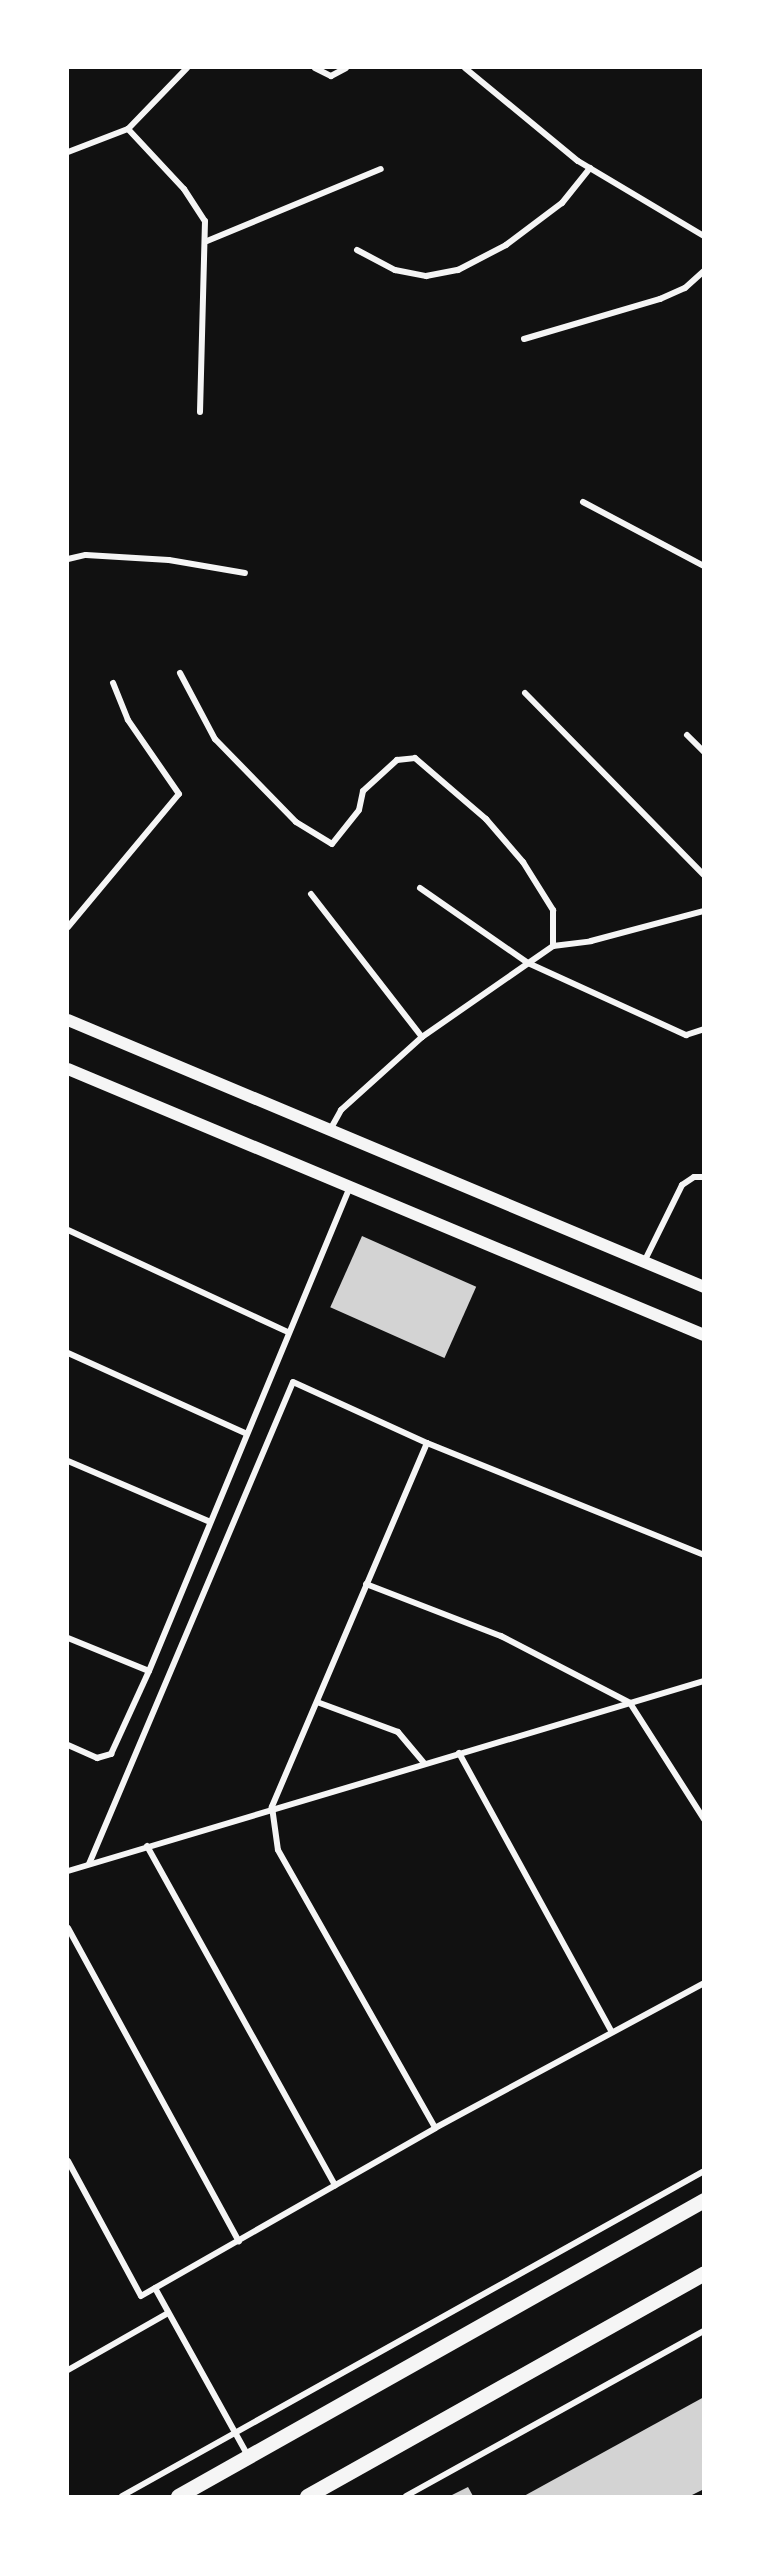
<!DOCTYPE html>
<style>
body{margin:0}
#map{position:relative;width:771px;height:2564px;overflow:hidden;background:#111;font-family:Georgia,serif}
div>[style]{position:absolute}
.building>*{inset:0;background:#d3d3d3;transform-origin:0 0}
.minor>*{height:6px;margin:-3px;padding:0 3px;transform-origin:3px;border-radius:3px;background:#f5f5f5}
.secondary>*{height:12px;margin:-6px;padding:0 6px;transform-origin:6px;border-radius:6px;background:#f5f5f5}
.primary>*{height:15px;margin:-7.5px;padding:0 7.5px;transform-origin:7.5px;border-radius:7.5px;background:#f5f5f5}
span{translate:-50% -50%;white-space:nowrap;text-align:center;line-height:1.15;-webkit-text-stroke:5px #fff;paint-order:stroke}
.frame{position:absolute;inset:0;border:69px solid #fff;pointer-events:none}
</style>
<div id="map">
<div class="building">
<i style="left:362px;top:1236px;width:125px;height:78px;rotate:24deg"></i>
<i style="clip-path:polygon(704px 2397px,704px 2489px,690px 2496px,524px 2496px)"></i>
<i style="clip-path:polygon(468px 2487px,473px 2496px,450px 2496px)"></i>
</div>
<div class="minor">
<i style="left:315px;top:68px;width:18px;rotate:27deg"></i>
<i style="left:331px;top:76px;width:17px;rotate:-28deg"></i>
<i style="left:465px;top:68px;width:146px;rotate:39.5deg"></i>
<i style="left:578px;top:161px;width:147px;rotate:30.8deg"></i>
<i style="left:128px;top:129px;width:82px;rotate:47deg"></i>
<i style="left:184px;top:189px;width:38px;rotate:57deg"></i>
<i style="left:205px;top:221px;width:191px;rotate:91.5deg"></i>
<i style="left:68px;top:152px;width:64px;rotate:-21deg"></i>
<i style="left:128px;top:129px;width:85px;rotate:-46deg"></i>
<i style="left:207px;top:241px;width:188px;rotate:-22.5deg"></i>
<i style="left:357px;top:250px;width:43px;rotate:27.8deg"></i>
<i style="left:395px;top:270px;width:32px;rotate:11deg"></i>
<i style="left:426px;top:276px;width:33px;rotate:-11deg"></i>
<i style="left:458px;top:270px;width:54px;rotate:-27.5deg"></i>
<i style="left:506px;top:245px;width:70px;rotate:-36.9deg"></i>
<i style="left:562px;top:203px;width:45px;rotate:-51.3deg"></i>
<i style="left:524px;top:339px;width:142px;rotate:-16.4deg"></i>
<i style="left:660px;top:299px;width:27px;rotate:-24deg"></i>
<i style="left:685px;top:288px;width:25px;rotate:-42deg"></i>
<i style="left:583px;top:502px;width:137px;rotate:27.9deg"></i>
<i style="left:68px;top:559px;width:18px;rotate:-13deg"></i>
<i style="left:86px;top:555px;width:83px;rotate:3.4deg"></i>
<i style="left:169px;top:560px;width:77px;rotate:9.7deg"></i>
<i style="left:180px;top:673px;width:75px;rotate:62.1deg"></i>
<i style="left:215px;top:739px;width:116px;rotate:45.7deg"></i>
<i style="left:296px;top:822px;width:42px;rotate:31.4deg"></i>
<i style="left:332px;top:844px;width:43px;rotate:-51.5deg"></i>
<i style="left:359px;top:810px;width:19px;rotate:-78deg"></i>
<i style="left:363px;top:791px;width:46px;rotate:-42.4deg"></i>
<i style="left:397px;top:760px;width:18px;rotate:-6deg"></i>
<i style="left:415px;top:758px;width:94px;rotate:40.7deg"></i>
<i style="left:486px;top:819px;width:57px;rotate:49.3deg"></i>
<i style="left:523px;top:862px;width:57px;rotate:58deg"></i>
<i style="left:553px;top:910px;width:36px;rotate:90deg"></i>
<i style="left:525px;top:693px;width:255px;rotate:45.5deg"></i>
<i style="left:687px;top:735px;width:24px;rotate:45deg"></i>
<i style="left:420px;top:888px;width:131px;rotate:34.8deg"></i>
<i style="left:528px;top:963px;width:174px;rotate:24.5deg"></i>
<i style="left:686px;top:1035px;width:19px;rotate:-18deg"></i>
<i style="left:311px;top:894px;width:181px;rotate:52.2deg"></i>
<i style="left:68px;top:927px;width:173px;rotate:-50.2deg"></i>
<i style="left:179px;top:794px;width:90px;rotate:-124.6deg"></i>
<i style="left:128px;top:720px;width:40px;rotate:-112deg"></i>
<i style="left:330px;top:1130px;width:23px;rotate:-61deg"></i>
<i style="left:341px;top:1110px;width:109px;rotate:-42deg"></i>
<i style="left:422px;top:1037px;width:160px;rotate:-34.8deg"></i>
<i style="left:553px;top:946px;width:38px;rotate:-7deg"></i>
<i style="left:591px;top:941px;width:117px;rotate:-14.9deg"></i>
<i style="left:68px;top:1230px;width:242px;rotate:24.9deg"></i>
<i style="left:644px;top:1262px;width:86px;rotate:-63.7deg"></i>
<i style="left:682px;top:1185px;width:14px;rotate:-34deg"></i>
<i style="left:694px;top:1177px;width:10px"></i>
<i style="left:68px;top:1353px;width:196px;rotate:24.3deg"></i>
<i style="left:427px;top:1443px;width:396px;rotate:113.1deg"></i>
<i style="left:272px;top:1807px;width:43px;rotate:82.1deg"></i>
<i style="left:278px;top:1850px;width:319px;rotate:60.5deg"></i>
<i style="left:68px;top:1461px;width:152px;rotate:23.2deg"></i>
<i style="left:366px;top:1584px;width:145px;rotate:21.1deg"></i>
<i style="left:501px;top:1636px;width:145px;rotate:27.4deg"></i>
<i style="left:630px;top:1703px;width:138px;rotate:57.5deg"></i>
<i style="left:68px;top:1638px;width:87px;rotate:22.2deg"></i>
<i style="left:149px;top:1671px;width:522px;rotate:-67.46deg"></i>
<i style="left:317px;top:1702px;width:86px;rotate:20.3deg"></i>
<i style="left:398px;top:1732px;width:40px;rotate:50deg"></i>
<i style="left:68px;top:1745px;width:32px;rotate:24deg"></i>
<i style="left:97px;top:1758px;width:15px;rotate:-16deg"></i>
<i style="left:111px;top:1754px;width:91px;rotate:-65.4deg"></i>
<i style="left:459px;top:1753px;width:318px;rotate:61.3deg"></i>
<i style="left:147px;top:1846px;width:388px;rotate:61deg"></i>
<i style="left:89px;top:1864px;width:523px;rotate:-67.06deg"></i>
<i style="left:293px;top:1382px;width:147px;rotate:24.5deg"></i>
<i style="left:427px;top:1443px;width:299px;rotate:22deg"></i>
<i style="left:68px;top:1871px;width:664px;rotate:-16.63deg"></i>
<i style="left:68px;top:1928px;width:357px;rotate:61.4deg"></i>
<i style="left:68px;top:2161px;width:153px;rotate:61.6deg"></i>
<i style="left:141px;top:2296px;width:339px;rotate:-29.7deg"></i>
<i style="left:435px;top:2128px;width:306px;rotate:-28.3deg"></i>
<i style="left:155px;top:2288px;width:192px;rotate:61deg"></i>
<i style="left:68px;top:2370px;width:115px;rotate:-29.7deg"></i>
<i style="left:122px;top:2496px;width:667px;rotate:-29.18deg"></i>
<i style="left:406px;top:2496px;width:341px;rotate:-29deg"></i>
</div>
<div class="secondary">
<i style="left:68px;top:1020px;width:690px;rotate:22.77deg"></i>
<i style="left:68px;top:1069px;width:689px;rotate:22.7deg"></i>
</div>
<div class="primary">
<i style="left:178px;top:2496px;width:604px;rotate:-29.37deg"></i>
<i style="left:307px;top:2496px;width:455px;rotate:-29.3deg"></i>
</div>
<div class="frame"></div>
</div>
